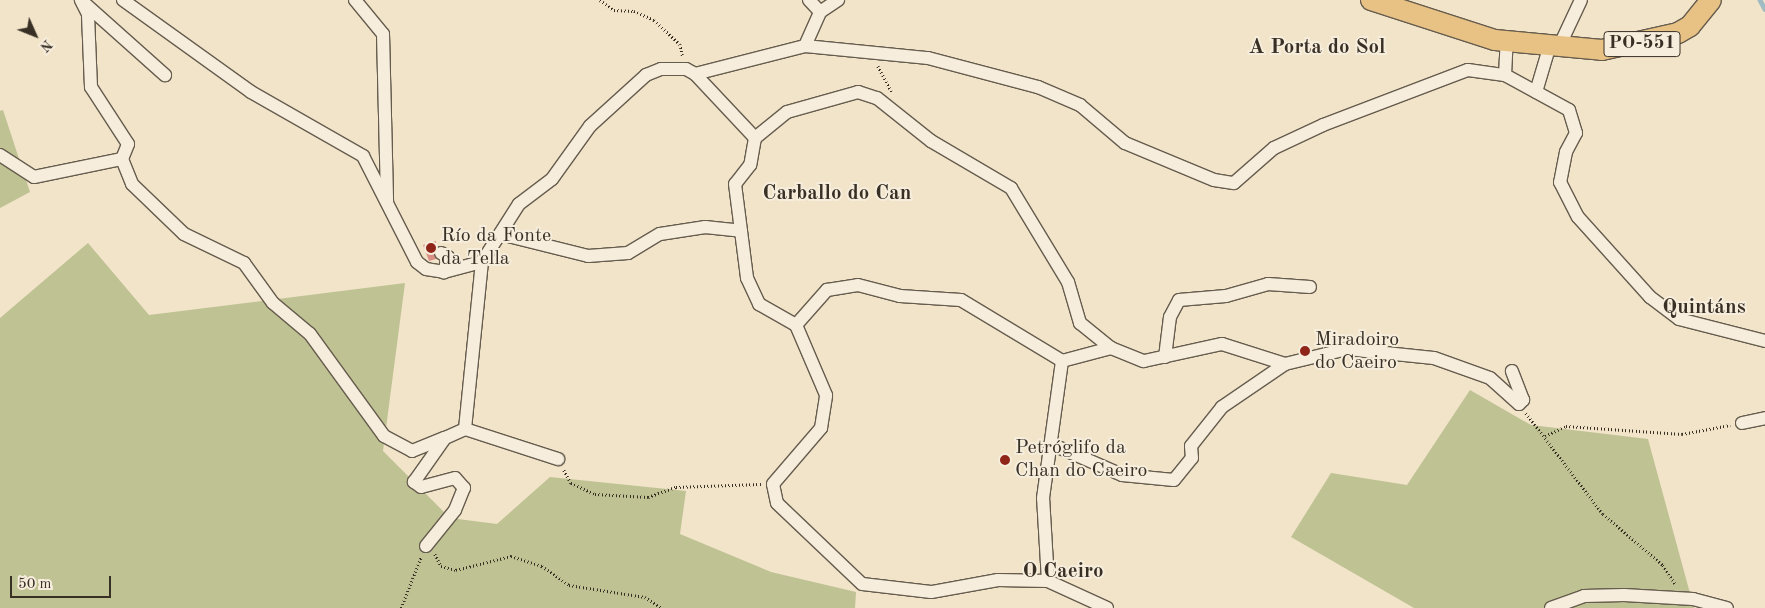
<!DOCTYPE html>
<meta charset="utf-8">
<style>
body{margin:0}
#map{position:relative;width:1765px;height:608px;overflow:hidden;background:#f1e4c9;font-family:"Old Standard TT",serif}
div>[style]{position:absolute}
.green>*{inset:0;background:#bfc293}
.stream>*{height:4.5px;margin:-2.25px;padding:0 2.25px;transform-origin:2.25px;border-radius:2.25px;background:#a1bbc2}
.building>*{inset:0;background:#da8f84}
.path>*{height:2.5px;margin-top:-1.25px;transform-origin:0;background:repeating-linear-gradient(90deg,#382f25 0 1px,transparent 0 3.5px)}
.roads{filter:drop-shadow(1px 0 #665c4e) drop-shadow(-1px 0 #665c4e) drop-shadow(0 1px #665c4e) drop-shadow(0 -1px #665c4e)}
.street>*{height:12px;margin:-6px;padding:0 6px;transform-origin:6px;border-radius:6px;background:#f6eddc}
.primary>*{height:20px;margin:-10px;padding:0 10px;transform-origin:10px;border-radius:10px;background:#e8c284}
.dots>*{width:14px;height:14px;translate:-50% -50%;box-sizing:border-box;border:2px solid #f6eddc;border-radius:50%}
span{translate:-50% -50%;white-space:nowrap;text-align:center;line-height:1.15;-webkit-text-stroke:4px #f6eddc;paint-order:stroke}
.shield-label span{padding:1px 4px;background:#f6eddc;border:1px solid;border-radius:4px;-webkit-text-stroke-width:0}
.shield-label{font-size:19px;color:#382f25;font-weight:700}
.poi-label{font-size:20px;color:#382f25}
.left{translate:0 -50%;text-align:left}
.neighbourhood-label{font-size:21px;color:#382f25;font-weight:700}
.north{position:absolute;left:10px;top:10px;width:50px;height:50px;-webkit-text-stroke:4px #f6eddc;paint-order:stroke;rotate:134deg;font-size:14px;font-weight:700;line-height:20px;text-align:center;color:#382f25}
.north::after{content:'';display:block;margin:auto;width:18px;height:22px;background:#382f25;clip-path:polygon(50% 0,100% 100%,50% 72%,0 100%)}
.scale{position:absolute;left:10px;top:576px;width:101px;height:22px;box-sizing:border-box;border:2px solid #382f25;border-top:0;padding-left:6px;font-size:15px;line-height:18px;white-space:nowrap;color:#382f25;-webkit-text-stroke:4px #f6eddc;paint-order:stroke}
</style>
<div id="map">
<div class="green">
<i style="clip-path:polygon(3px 110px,30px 192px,0 208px,0 111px)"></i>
<i style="clip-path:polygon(88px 243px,149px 315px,405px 283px,383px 451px,450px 518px,497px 524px,550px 477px,686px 491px,680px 534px,771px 572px,856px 592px,855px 608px,0 608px,0 318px)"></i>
<i style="clip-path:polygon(1470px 390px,1531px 425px,1648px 439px,1694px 608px,1414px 608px,1291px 537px,1331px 473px,1407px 485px)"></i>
</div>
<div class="stream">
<i style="left:1760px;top:0;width:10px;rotate:61deg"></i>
</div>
<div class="building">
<i style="clip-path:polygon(436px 241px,436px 259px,429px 261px,423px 245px)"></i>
</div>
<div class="path">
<i style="left:600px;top:0;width:17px;rotate:36deg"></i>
<i style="left:614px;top:10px;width:20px;rotate:3deg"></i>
<i style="left:634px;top:11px;width:22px;rotate:24deg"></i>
<i style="left:654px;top:20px;width:35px;rotate:43deg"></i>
<i style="left:680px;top:44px;width:13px;rotate:77deg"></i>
<i style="left:878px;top:66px;width:30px;rotate:62deg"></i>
<i style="left:1526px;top:413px;width:127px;rotate:52.7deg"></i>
<i style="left:1603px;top:514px;width:79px;rotate:40.4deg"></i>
<i style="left:1663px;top:565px;width:24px;rotate:57deg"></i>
<i style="left:1545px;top:436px;width:23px;rotate:-25deg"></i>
<i style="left:1566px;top:426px;width:116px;rotate:3.9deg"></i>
<i style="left:1682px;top:434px;width:49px;rotate:-10.6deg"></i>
<i style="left:564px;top:470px;width:15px;rotate:62deg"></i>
<i style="left:571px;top:483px;width:26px;rotate:25deg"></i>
<i style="left:595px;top:494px;width:53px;rotate:3.2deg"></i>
<i style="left:648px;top:497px;width:30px;rotate:-20deg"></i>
<i style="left:676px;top:487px;width:85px;rotate:-2deg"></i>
<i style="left:435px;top:554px;width:13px;rotate:63deg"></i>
<i style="left:441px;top:566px;width:16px;rotate:15deg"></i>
<i style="left:456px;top:570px;width:57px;rotate:-14.3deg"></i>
<i style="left:511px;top:556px;width:33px;rotate:18deg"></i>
<i style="left:542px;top:566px;width:33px;rotate:35deg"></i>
<i style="left:569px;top:585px;width:77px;rotate:9deg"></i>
<i style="left:645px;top:597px;width:20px;rotate:33deg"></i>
<i style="left:401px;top:608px;width:55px;rotate:-68.6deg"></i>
</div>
<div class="roads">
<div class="street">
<i style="left:123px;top:0;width:158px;rotate:35.7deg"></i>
<i style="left:251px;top:92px;width:129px;rotate:29.7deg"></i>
<i style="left:363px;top:156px;width:119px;rotate:63deg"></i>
<i style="left:417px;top:262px;width:11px;rotate:38deg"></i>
<i style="left:426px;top:269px;width:18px;rotate:9deg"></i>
<i style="left:444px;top:272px;width:39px;rotate:-15deg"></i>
<i style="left:482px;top:262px;width:69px;rotate:-57.5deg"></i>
<i style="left:519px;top:204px;width:41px;rotate:-37.1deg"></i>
<i style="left:552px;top:179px;width:65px;rotate:-54.4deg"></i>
<i style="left:590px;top:126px;width:76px;rotate:-42.3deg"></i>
<i style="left:646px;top:75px;width:16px;rotate:-22deg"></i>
<i style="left:661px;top:69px;width:25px"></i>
<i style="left:686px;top:69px;width:10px;rotate:29deg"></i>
<i style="left:695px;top:74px;width:114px;rotate:-14.3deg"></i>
<i style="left:805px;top:46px;width:124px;rotate:5.6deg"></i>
<i style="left:928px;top:58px;width:114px;rotate:14.8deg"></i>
<i style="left:1038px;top:87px;width:46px;rotate:23.2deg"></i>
<i style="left:1080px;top:105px;width:59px;rotate:40.2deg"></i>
<i style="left:1125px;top:143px;width:96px;rotate:22.6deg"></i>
<i style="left:1214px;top:180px;width:20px;rotate:9deg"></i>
<i style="left:1234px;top:183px;width:53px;rotate:-41.2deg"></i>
<i style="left:1274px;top:148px;width:54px;rotate:-25.1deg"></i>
<i style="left:1323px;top:125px;width:155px;rotate:-20.8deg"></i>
<i style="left:1468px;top:70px;width:37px;rotate:8deg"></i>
<i style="left:1505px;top:75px;width:73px;rotate:28.7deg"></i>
<i style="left:1569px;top:110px;width:24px;rotate:73deg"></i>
<i style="left:1576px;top:133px;width:21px;rotate:118deg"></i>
<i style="left:1566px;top:152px;width:31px;rotate:101deg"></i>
<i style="left:1560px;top:182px;width:39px;rotate:63deg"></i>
<i style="left:1578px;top:217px;width:108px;rotate:48deg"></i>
<i style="left:1650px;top:297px;width:36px;rotate:37deg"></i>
<i style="left:1679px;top:319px;width:89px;rotate:14.3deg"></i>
<i style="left:355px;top:0;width:44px;rotate:50.5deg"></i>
<i style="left:383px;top:34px;width:168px;rotate:88.6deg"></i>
<i style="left:809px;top:0;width:16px;rotate:47deg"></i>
<i style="left:83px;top:2px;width:110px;rotate:41.7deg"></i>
<i style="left:805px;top:46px;width:37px;rotate:-66deg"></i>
<i style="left:820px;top:12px;width:22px;rotate:-34deg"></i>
<i style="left:1558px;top:49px;width:54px;rotate:-64.9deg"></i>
<i style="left:695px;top:74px;width:88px;rotate:46.8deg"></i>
<i style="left:755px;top:138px;width:27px;rotate:100deg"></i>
<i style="left:750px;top:165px;width:24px;rotate:128deg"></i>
<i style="left:735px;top:184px;width:95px;rotate:82.7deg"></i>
<i style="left:747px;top:278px;width:29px;rotate:65deg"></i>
<i style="left:759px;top:304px;width:43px;rotate:29.6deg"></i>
<i style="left:1505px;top:75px;width:33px;rotate:-87deg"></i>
<i style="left:1536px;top:92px;width:46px;rotate:-73.5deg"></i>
<i style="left:755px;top:138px;width:41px;rotate:-39.1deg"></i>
<i style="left:787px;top:112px;width:74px;rotate:-15.7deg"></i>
<i style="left:858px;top:92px;width:20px;rotate:18deg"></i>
<i style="left:877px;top:98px;width:69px;rotate:38.5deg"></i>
<i style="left:931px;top:141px;width:93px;rotate:30.4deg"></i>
<i style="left:1011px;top:188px;width:110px;rotate:58.8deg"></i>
<i style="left:1068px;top:282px;width:43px;rotate:73.7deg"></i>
<i style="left:1080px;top:323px;width:40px;rotate:39deg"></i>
<i style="left:0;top:155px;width:40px;rotate:32.9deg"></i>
<i style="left:34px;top:177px;width:90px;rotate:-11.6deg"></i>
<i style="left:122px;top:159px;width:16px;rotate:-68deg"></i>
<i style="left:128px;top:144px;width:68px;rotate:-123deg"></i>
<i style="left:91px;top:87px;width:73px;rotate:-92.4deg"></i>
<i style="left:88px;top:14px;width:16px;rotate:-117deg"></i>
<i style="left:122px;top:159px;width:27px;rotate:68deg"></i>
<i style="left:132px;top:184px;width:72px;rotate:43.9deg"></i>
<i style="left:184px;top:234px;width:67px;rotate:25.8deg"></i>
<i style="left:244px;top:263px;width:49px;rotate:54.1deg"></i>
<i style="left:273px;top:303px;width:48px;rotate:40deg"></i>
<i style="left:310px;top:334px;width:126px;rotate:54deg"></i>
<i style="left:384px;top:436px;width:32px;rotate:28deg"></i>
<i style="left:412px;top:451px;width:35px;rotate:-22deg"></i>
<i style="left:500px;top:234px;width:91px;rotate:14deg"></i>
<i style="left:588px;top:256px;width:40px;rotate:-4.3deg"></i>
<i style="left:628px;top:253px;width:37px;rotate:-31deg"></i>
<i style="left:660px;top:234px;width:46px;rotate:-8.8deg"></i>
<i style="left:705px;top:227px;width:36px;rotate:6deg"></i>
<i style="left:441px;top:253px;width:8px;rotate:30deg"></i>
<i style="left:448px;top:257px;width:16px;rotate:105deg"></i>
<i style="left:1165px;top:357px;width:40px;rotate:-82.9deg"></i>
<i style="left:1170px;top:317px;width:19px;rotate:-62deg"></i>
<i style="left:1179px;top:300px;width:47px;rotate:-4.9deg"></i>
<i style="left:1226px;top:296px;width:44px;rotate:-15.9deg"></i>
<i style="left:1268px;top:284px;width:42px;rotate:4.1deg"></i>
<i style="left:1742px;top:423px;width:24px;rotate:-12deg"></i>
<i style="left:465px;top:429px;width:98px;rotate:17.9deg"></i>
<i style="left:1051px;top:444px;width:77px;rotate:23.6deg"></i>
<i style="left:1122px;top:475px;width:52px;rotate:5.5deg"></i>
<i style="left:1174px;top:480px;width:28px;rotate:-51deg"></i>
<i style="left:1192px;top:458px;width:12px;rotate:-95deg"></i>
<i style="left:1191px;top:446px;width:50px;rotate:-51.5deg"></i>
<i style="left:1222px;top:407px;width:76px;rotate:-34.3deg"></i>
<i style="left:426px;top:546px;width:46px;rotate:-51.1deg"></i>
<i style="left:455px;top:510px;width:24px;rotate:-68deg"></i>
<i style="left:464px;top:488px;width:13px;rotate:-132deg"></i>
<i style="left:455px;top:478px;width:35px;rotate:165deg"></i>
<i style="left:421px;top:487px;width:9px;rotate:-144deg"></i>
<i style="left:414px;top:482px;width:54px;rotate:-54.8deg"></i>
<i style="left:445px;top:438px;width:22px;rotate:-24deg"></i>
<i style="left:465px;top:429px;width:168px;rotate:-84.2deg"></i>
<i style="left:1048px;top:581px;width:83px;rotate:-93.4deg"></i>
<i style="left:1043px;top:498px;width:138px;rotate:-82.1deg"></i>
<i style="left:1107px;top:608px;width:65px;rotate:-155.4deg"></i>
<i style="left:1048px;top:581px;width:50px;rotate:-178.9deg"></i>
<i style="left:998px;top:580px;width:68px;rotate:169.8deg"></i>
<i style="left:931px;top:592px;width:69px;rotate:-173.4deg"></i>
<i style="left:862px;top:584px;width:117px;rotate:-136.4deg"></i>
<i style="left:777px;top:503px;width:19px;rotate:-102deg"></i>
<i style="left:773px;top:484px;width:74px;rotate:-49.4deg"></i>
<i style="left:821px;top:428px;width:33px;rotate:-81deg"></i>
<i style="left:826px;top:395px;width:76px;rotate:-113.2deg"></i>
<i style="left:796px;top:325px;width:47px;rotate:-48.5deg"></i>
<i style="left:827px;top:290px;width:31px;rotate:-9deg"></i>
<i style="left:858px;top:285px;width:43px;rotate:14.7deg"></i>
<i style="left:900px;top:296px;width:61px;rotate:3.8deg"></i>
<i style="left:961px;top:300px;width:118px;rotate:31.1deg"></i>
<i style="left:1062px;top:361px;width:51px;rotate:-14.9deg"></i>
<i style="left:1111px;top:348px;width:35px;rotate:22deg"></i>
<i style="left:1144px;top:361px;width:80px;rotate:-12.3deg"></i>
<i style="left:1222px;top:344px;width:66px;rotate:17.6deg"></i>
<i style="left:1285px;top:364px;width:64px;rotate:-13.6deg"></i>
<i style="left:1347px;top:349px;width:87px;rotate:5.9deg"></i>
<i style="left:1434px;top:358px;width:59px;rotate:19.7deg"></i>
<i style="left:1490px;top:378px;width:39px;rotate:42deg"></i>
<i style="left:1519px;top:404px;width:6px;rotate:-45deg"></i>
<i style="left:1523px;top:400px;width:31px;rotate:-111deg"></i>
<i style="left:1551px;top:608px;width:35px;rotate:-20deg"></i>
<i style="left:1584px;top:596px;width:40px;rotate:-1.4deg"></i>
<i style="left:1624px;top:595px;width:69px;rotate:3.3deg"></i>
<i style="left:1693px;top:599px;width:35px;rotate:15deg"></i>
</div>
<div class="primary">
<i style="left:1371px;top:0;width:130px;rotate:17.9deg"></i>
<i style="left:1495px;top:40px;width:107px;rotate:5.3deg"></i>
<i style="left:1602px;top:50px;width:78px;rotate:-12.6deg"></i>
<i style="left:1678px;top:33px;width:14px;rotate:-30deg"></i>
<i style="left:1690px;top:26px;width:33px;rotate:-51deg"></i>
</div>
</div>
<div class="dots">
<i style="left:431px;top:248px;background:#8f2418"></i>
<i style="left:1305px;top:351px;background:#8f2418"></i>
<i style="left:1005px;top:460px;background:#8f2418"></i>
</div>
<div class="shield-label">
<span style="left:1642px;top:44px">PO-551</span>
</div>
<div class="poi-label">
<span class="left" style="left:441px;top:248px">Río da Fonte<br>da Tella</span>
<span class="left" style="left:1315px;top:352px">Miradoiro<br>do Caeiro</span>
<span class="left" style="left:1015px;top:460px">Petróglifo da<br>Chan do Caeiro</span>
</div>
<div class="neighbourhood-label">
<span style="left:1317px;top:48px">A Porta do Sol</span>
<span style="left:837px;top:194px">Carballo do Can</span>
<span style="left:1704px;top:308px">Quintáns</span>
<span style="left:1063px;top:572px">O Caeiro</span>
</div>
<div class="north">N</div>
<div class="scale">50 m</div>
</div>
